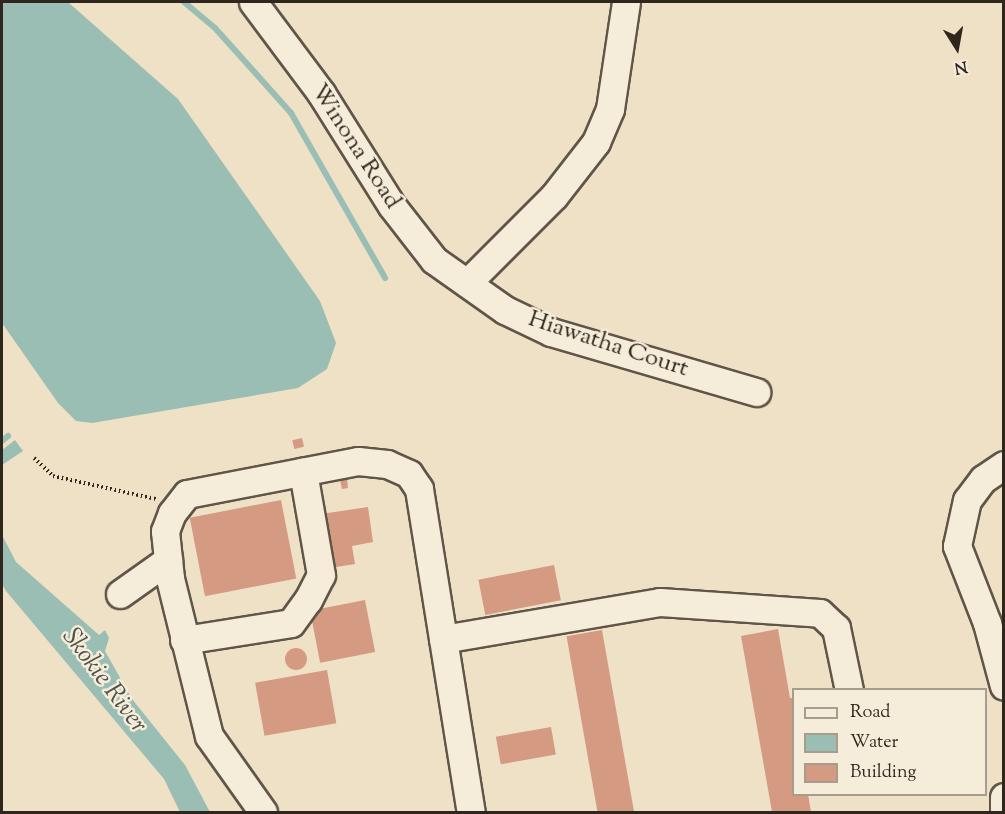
<!DOCTYPE html>
<style>
body{margin:0}
#map{position:relative;width:1005px;height:814px;overflow:hidden;background:#efe1c6;font-family:"Sorts Mill Goudy",serif}
div>[style]{position:absolute}
.water>*{inset:0;background:#9abeb3}
.stream>*{height:6px;margin:-3px;padding:0 3px;transform-origin:3px;border-radius:3px;background:#9abeb3}
.building>*{inset:0;background:#d59a82;transform-origin:0 0}
.round{border-radius:50%}
.path>*{height:4px;margin-top:-2px;transform-origin:0;background:repeating-linear-gradient(90deg,#2f261e 0 1.5px,transparent 0 4.5px)}
.roads{filter:drop-shadow(2px 0 #5f5548) drop-shadow(-2px 0 #5f5548) drop-shadow(0 2px #5f5548) drop-shadow(0 -2px #5f5548)}
.minor>*{height:27px;margin:-13.5px;padding:0 13.5px;transform-origin:13.5px;border-radius:13.5px;background:#f5ecda}
span{translate:-50% -50%;white-space:nowrap;text-align:center;line-height:1.15;-webkit-text-stroke:5px #f5ecda;paint-order:stroke}
.street-label{font-size:24px;color:#2f261e}
.water-label{font-size:26px;color:#4f544b;font-style:italic}
.frame{position:absolute;inset:0;border:3px solid #2f261e;pointer-events:none}
.legend{position:absolute;left:792px;top:688px;width:195px;height:108px;box-sizing:border-box;background:#f5ecda;border:2px solid #a69d8f;margin:0;padding:8px 10px;list-style:none;font-size:18px;color:#2f261e}
.legend li{display:flex;align-items:center;gap:12px;height:30px}
.legend b{width:30px;border:2px solid #a69d8f}
.north{position:absolute;left:927px;top:18px;width:60px;height:60px;-webkit-text-stroke:4px #f5ecda;paint-order:stroke;rotate:169deg;font-size:16px;font-weight:700;line-height:24px;text-align:center;color:#2f261e}
.north::after{content:'';display:block;margin:auto;width:21px;height:27px;background:#2f261e;clip-path:polygon(50% 0,100% 100%,50% 72%,0 100%)}
</style>
<div id="map">
<div class="water">
<i style="clip-path:polygon(2px 2px,69px 3px,178px 99px,320px 301px,336px 343px,327px 369px,298px 388px,92px 423px,76px 421px,58px 403px,2px 323px)"></i>
<i style="clip-path:polygon(15px 440px,23px 451px,2px 465px,2px 450px)"></i>
<i style="clip-path:polygon(2px 535px,16px 562px,99px 635px,105px 630px,109px 638px,105px 651px,132px 699px,185px 765px,210px 812px,180px 812px,164px 779px,6px 591px,2px 584px)"></i>
</div>
<div class="stream">
<i style="left:184px;top:2px;width:40px;rotate:40deg"></i>
<i style="left:215px;top:28px;width:114px;rotate:48.2deg"></i>
<i style="left:291px;top:113px;width:190px;rotate:60.3deg"></i>
<i style="left:2px;top:441px;width:8px;rotate:-40deg"></i>
</div>
<div class="building">
<i style="left:302px;top:438px;width:9px;height:10px;rotate:77deg"></i>
<i style="clip-path:polygon(347px 478px,348px 488px,342px 489px,340px 480px)"></i>
<i style="left:281px;top:500px;width:80px;height:93px;rotate:79deg"></i>
<i style="clip-path:polygon(368px 507px,373px 542px,352px 546px,355px 564px,330px 568px,321px 514px)"></i>
<i style="left:554px;top:565px;width:36px;height:77px;rotate:79deg"></i>
<i style="left:365px;top:600px;width:53px;height:56px;rotate:79deg"></i>
<i style="clip-path:polygon(778px 629px,790px 698px,794px 698px,794px 794px,808px 794px,811px 812px,772px 812px,741px 636px)"></i>
<i style="left:602px;top:630px;width:185px;height:36px;rotate:80deg"></i>
<i class="round" style="left:285px;top:648px;width:22px;height:22px"></i>
<i style="left:327px;top:670px;width:54px;height:73px;rotate:80deg"></i>
<i style="left:551px;top:727px;width:28px;height:56px;rotate:80deg"></i>
</div>
<div class="path">
<i style="left:34px;top:458px;width:26px;rotate:43deg"></i>
<i style="left:53px;top:476px;width:106px;rotate:12.6deg"></i>
</div>
<div class="roads">
<div class="minor">
<i style="left:253px;top:2px;width:114px;rotate:53.2deg"></i>
<i style="left:321px;top:93px;width:133px;rotate:57.9deg"></i>
<i style="left:392px;top:206px;width:68px;rotate:52.1deg"></i>
<i style="left:434px;top:260px;width:87px;rotate:35.2deg"></i>
<i style="left:505px;top:310px;width:51px;rotate:25.6deg"></i>
<i style="left:551px;top:332px;width:214px;rotate:16.3deg"></i>
<i style="left:467px;top:283px;width:123px;rotate:-45deg"></i>
<i style="left:554px;top:196px;width:68px;rotate:-52.1deg"></i>
<i style="left:596px;top:142px;width:36px;rotate:-67deg"></i>
<i style="left:610px;top:109px;width:108px;rotate:-81.5deg"></i>
<i style="left:1004px;top:465px;width:25px;rotate:146deg"></i>
<i style="left:983px;top:479px;width:26px;rotate:127deg"></i>
<i style="left:967px;top:500px;width:47px;rotate:102.3deg"></i>
<i style="left:957px;top:546px;width:83px;rotate:68.7deg"></i>
<i style="left:987px;top:623px;width:65px;rotate:74.9deg"></i>
<i style="left:120px;top:594px;width:59px;rotate:-35.3deg"></i>
<i style="left:443px;top:639px;width:220px;rotate:-9.7deg"></i>
<i style="left:660px;top:602px;width:160px;rotate:3.9deg"></i>
<i style="left:820px;top:613px;width:22px;rotate:43deg"></i>
<i style="left:836px;top:628px;width:63px;rotate:78.2deg"></i>
<i style="left:184px;top:640px;width:108px;rotate:-9deg"></i>
<i style="left:291px;top:623px;width:29px;rotate:-54deg"></i>
<i style="left:308px;top:600px;width:28px;rotate:-63deg"></i>
<i style="left:321px;top:575px;width:105px;rotate:-99.9deg"></i>
<i style="left:1004px;top:797px;width:12px;rotate:90deg"></i>
<i style="left:263px;top:812px;width:93px;rotate:-125.4deg"></i>
<i style="left:209px;top:736px;width:163px;rotate:-103.9deg"></i>
<i style="left:170px;top:578px;width:47px;rotate:-96.1deg"></i>
<i style="left:165px;top:531px;width:19px;rotate:-69deg"></i>
<i style="left:172px;top:513px;width:24px;rotate:-52deg"></i>
<i style="left:187px;top:494px;width:174px;rotate:-10.9deg"></i>
<i style="left:358px;top:461px;width:29px;rotate:6deg"></i>
<i style="left:387px;top:464px;width:24px;rotate:24deg"></i>
<i style="left:409px;top:474px;width:18px;rotate:56deg"></i>
<i style="left:419px;top:489px;width:327px;rotate:80.9deg"></i>
</div>
</div>
<div class="street-label">
<span style="left:355px;top:147px;rotate:57deg">Winona Road</span>
<span style="left:608px;top:345px;rotate:18deg">Hiawatha Court</span>
</div>
<div class="water-label">
<span style="left:104px;top:681px;rotate:53deg">Skokie River</span>
</div>
<div class="frame"></div>
<ul class="legend">
<li><b style="height:8px;background:#f5ecda"></b>Road</li>
<li><b style="height:16px;background:#9abeb3"></b>Water</li>
<li><b style="height:16px;background:#d59a82"></b>Building</li>
</ul>
<div class="north">N</div>
</div>
